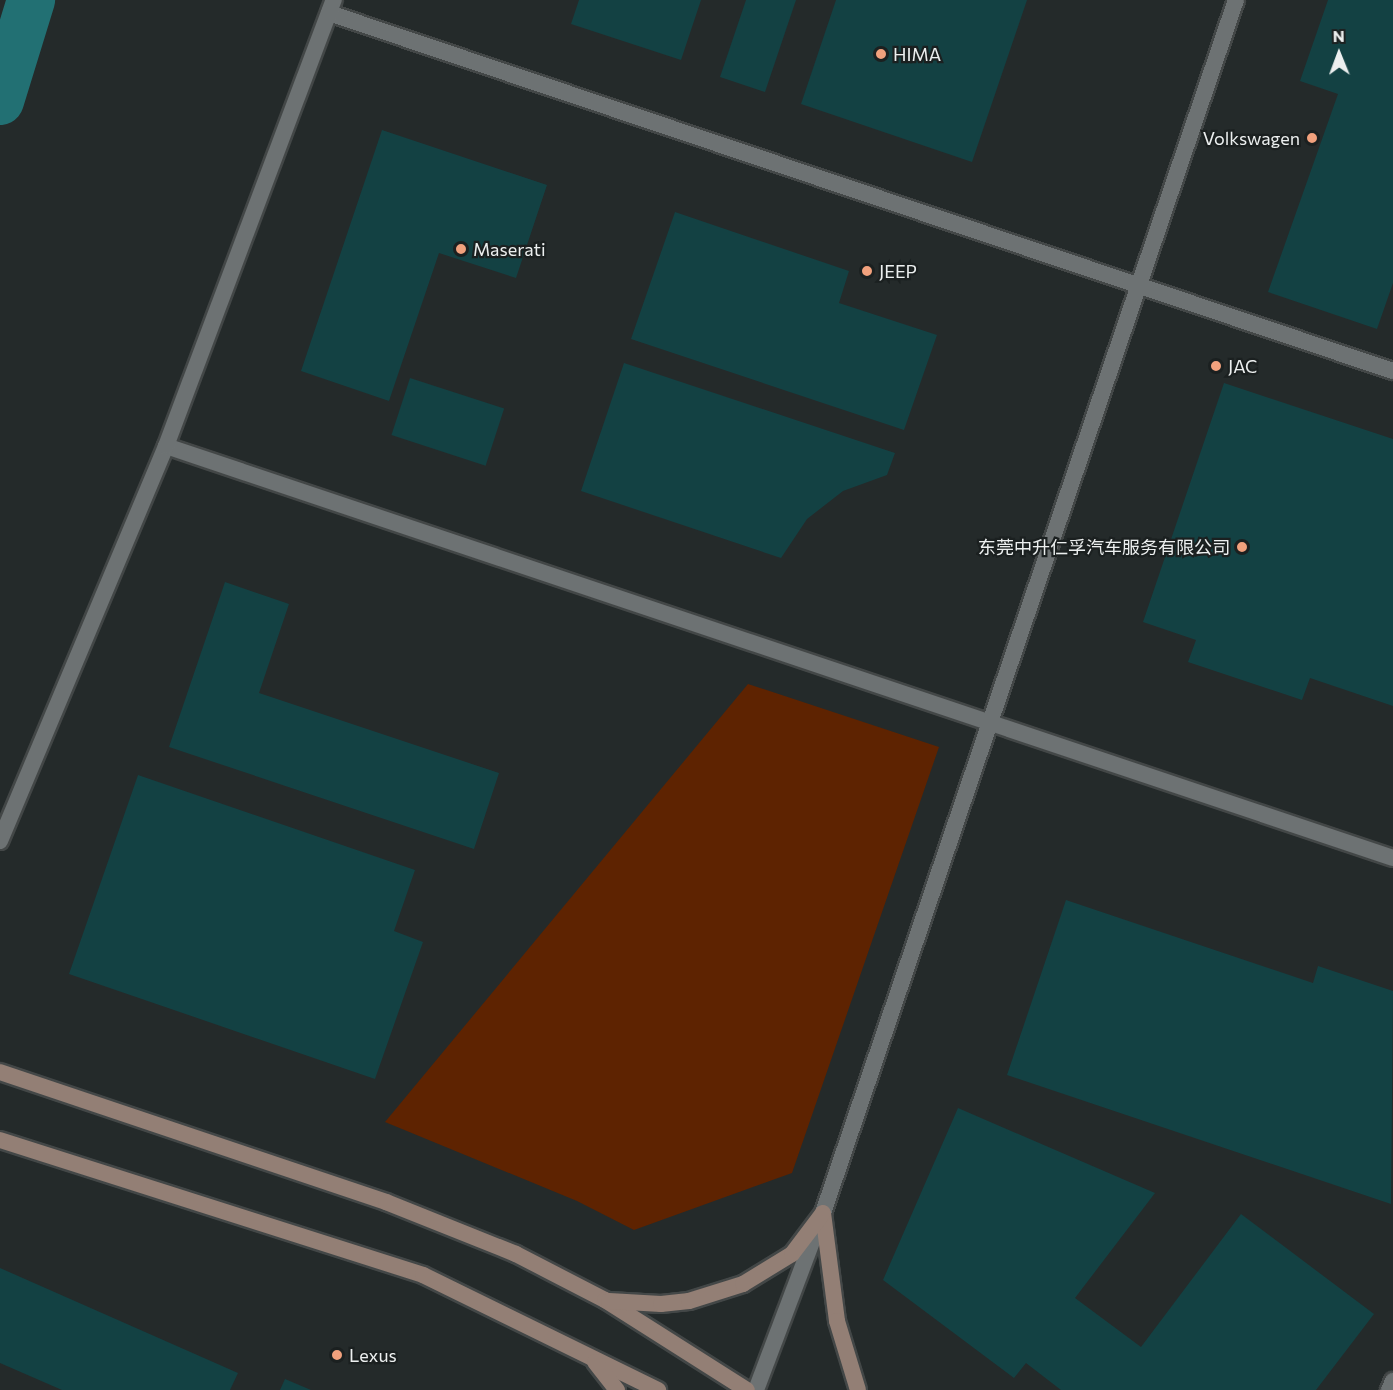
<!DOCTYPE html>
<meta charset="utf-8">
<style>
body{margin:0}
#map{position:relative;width:1393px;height:1390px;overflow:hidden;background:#242a2a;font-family:Commissioner,"Noto Sans SC",sans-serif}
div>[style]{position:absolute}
.green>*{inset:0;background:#5e2301}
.river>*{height:48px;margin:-24px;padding:0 24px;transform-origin:24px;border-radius:24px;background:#227073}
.building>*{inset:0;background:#134143;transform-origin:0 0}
.roads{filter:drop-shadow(2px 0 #434747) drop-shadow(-2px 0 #434747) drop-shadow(0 2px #434747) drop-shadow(0 -2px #434747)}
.minor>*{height:16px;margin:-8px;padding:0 8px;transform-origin:8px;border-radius:8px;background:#6d7273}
.secondary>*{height:16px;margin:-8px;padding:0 8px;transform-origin:8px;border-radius:8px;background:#937f75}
.dots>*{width:16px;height:16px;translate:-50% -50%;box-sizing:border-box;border:3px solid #1b2020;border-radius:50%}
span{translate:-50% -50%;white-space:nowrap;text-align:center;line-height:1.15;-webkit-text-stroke:4.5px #1b2020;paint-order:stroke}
.poi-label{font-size:18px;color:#ecefef}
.left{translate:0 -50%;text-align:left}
.right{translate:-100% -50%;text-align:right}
.north{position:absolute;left:1309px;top:24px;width:60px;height:60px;-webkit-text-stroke:4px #1b2020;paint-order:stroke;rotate:359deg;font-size:16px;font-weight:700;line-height:24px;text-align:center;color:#ecefef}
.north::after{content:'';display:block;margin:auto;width:21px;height:27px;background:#ecefef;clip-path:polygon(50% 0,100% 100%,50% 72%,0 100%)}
</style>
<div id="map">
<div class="green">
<i style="clip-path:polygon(748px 684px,939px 747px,792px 1173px,634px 1230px,577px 1201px,385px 1122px)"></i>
</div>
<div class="river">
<i style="left:0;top:101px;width:106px;rotate:-72.9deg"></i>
</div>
<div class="building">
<i style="clip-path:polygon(579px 0,701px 0,681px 60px,571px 24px)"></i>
<i style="clip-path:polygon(746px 0,796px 0,765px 92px,720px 77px)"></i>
<i style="clip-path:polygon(836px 0,1027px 0,972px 162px,801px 104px)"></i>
<i style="clip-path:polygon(1328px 0,1393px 0,1393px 283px,1377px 329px,1268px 292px,1338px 94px,1300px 81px)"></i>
<i style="clip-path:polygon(382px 130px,547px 185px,516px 278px,439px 253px,389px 401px,301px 371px)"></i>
<i style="clip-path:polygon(675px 212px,849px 271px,839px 303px,937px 335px,904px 430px,631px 339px)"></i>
<i style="clip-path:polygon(624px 363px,895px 453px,887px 475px,843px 491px,807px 519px,781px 558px,581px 491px)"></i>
<i style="left:410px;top:378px;width:99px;height:60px;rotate:18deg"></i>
<i style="clip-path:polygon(1224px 383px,1393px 439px,1393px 706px,1310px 678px,1302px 700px,1188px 662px,1196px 640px,1143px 622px)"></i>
<i style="clip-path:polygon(225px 582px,289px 604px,259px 693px,499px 773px,474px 849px,169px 747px)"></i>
<i style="clip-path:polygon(138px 775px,415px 870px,394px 931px,423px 942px,375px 1079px,69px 974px)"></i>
<i style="clip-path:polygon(1066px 900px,1313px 983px,1318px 966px,1393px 991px,1391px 1204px,1007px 1075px)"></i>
<i style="clip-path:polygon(958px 1108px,1155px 1193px,1075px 1298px,1141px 1347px,1241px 1214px,1374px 1314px,1316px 1390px,1061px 1390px,1026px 1363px,1014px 1378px,883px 1280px)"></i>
<i style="clip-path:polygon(0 1268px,238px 1373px,230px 1390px,62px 1390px,0 1363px)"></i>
<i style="clip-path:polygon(285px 1379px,311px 1390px,280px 1390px)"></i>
</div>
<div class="roads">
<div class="minor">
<i style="left:329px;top:13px;width:1123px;rotate:18.6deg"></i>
<i style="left:166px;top:446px;width:1294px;rotate:18.56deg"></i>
<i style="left:0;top:841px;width:428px;rotate:-67.2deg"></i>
<i style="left:166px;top:446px;width:477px;rotate:-69.4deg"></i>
<i style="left:756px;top:1390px;width:189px;rotate:-69.3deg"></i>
<i style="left:823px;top:1213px;width:1281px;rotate:-71.2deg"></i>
<i style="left:1389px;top:1390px;width:10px;rotate:-66deg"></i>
</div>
<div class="secondary">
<i style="left:0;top:1072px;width:407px;rotate:18.6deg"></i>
<i style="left:386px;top:1202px;width:140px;rotate:21.8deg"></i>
<i style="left:516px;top:1254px;width:100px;rotate:27.3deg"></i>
<i style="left:605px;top:1300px;width:168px;rotate:32.4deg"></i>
<i style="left:0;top:1140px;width:444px;rotate:17.7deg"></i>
<i style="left:423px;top:1275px;width:262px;rotate:26.1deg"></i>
<i style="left:823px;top:1213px;width:109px;rotate:82.6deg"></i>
<i style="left:837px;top:1321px;width:72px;rotate:73.1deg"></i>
<i style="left:609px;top:1301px;width:52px;rotate:3.3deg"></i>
<i style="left:661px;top:1304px;width:28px;rotate:-6deg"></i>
<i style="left:689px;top:1301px;width:57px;rotate:-17.5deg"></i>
<i style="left:743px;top:1284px;width:57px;rotate:-31.5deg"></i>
<i style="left:792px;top:1254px;width:51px;rotate:-52.9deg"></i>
<i style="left:595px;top:1362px;width:36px;rotate:52deg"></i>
</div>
</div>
<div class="dots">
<i style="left:881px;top:54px;background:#f1a17d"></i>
<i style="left:1312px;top:138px;background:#f1a17d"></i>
<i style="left:461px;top:249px;background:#f1a17d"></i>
<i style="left:867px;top:271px;background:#f1a17d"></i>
<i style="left:1216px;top:366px;background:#f1a17d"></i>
<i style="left:1242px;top:547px;background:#f1a17d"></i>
<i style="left:337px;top:1355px;background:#f1a17d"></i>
</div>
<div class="poi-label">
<span class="left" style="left:893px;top:54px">HIMA</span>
<span class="right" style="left:1300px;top:138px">Volkswagen</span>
<span class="left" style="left:473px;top:249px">Maserati</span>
<span class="left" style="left:879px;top:271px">JEEP</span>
<span class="left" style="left:1228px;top:366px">JAC</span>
<span class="right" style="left:1230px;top:547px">东莞中升仁孚汽车服务有限公司</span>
<span class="left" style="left:349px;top:1355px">Lexus</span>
</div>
<div class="north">N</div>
</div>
